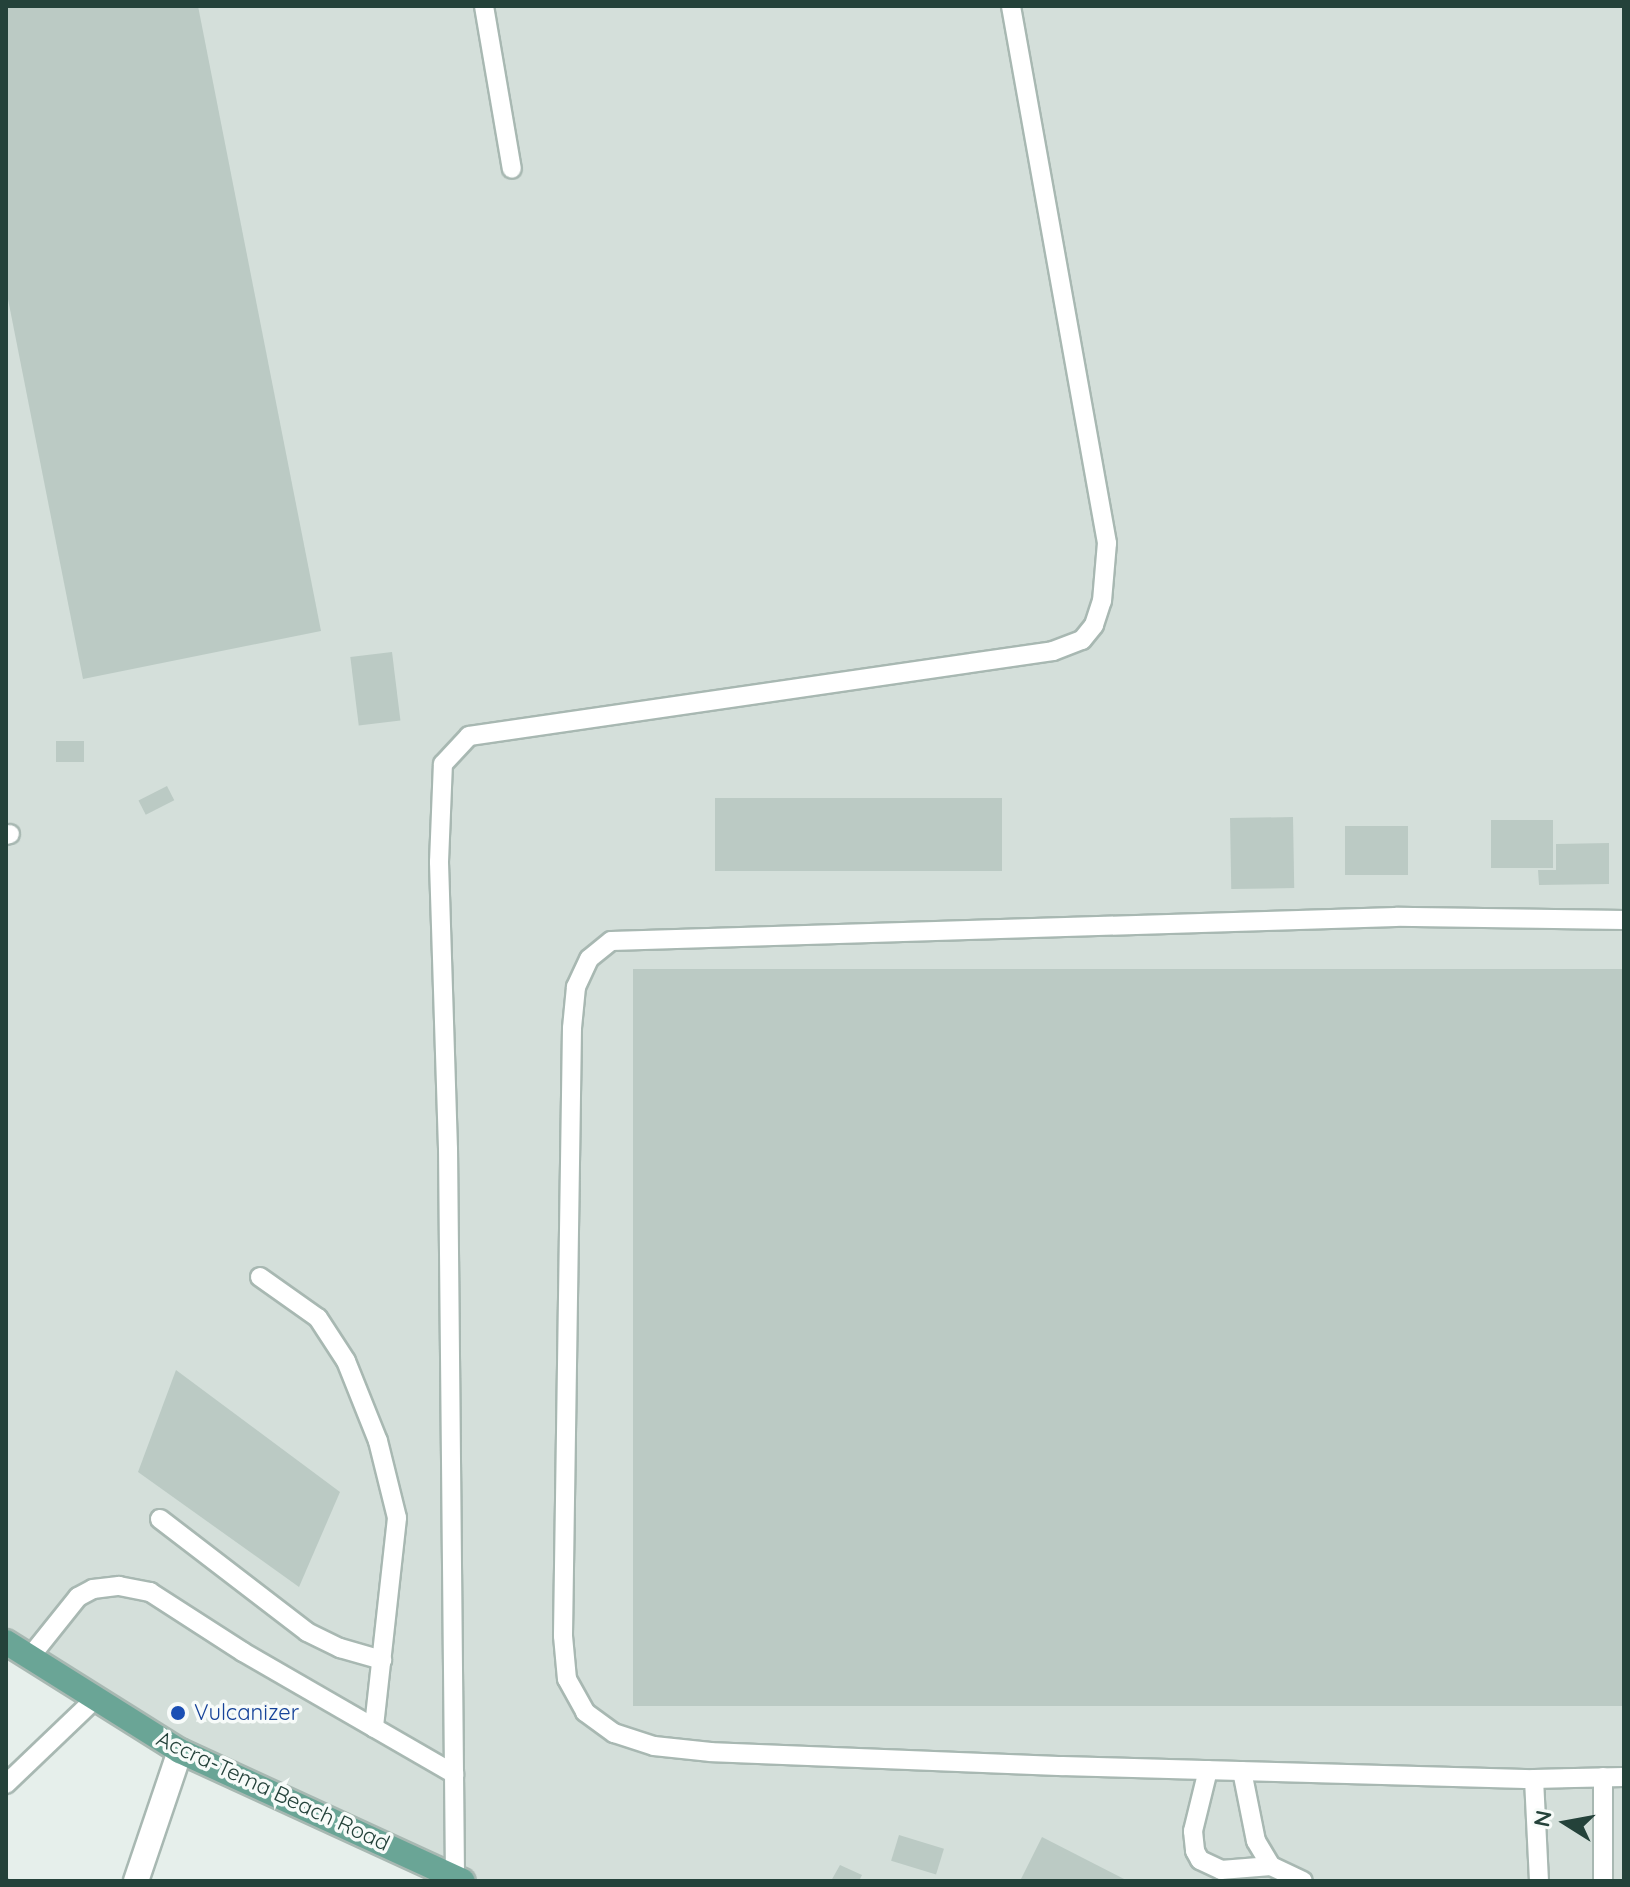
<!DOCTYPE html>
<style>
body{margin:0}
#map{position:relative;width:1630px;height:1887px;overflow:hidden;background:#e6efeb;font-family:Quicksand,sans-serif}
div>[style]{position:absolute}
.built>*{inset:0;background:#d4dfda}
.building>*{inset:0;background:#bbcac4;transform-origin:0 0}
.path>*{height:5px;margin-top:-2.5px;transform-origin:0;background:repeating-linear-gradient(90deg,#86b3a5 0 4px,transparent 0 10px)}
.roads{filter:drop-shadow(2px 0 #a8b8b2) drop-shadow(-2px 0 #a8b8b2) drop-shadow(0 2px #a8b8b2) drop-shadow(0 -2px #a8b8b2)}
.lane>*{height:18px;margin:-9px;padding:0 9px;transform-origin:9px;border-radius:9px;background:#fff}
.street>*{height:24px;margin:-12px;padding:0 12px;transform-origin:12px;border-radius:12px;background:#fff}
.primary>*{height:24px;margin:-12px;padding:0 12px;transform-origin:12px;border-radius:12px;background:#6aa596}
.dots>*{width:22px;height:22px;translate:-50% -50%;box-sizing:border-box;border:4px solid #f7fbf9;border-radius:50%}
span{translate:-50% -50%;white-space:nowrap;text-align:center;line-height:1.15;-webkit-text-stroke:7px #f7fbf9;paint-order:stroke}
.transit-label{font-size:22px;color:#164399}
.left{translate:0 -50%;text-align:left}
.street-label{font-size:22px;color:#24423a}
.frame{position:absolute;inset:0;border:8px solid #24423a;pointer-events:none}
.north{position:absolute;left:1526px;top:1783px;width:80px;height:80px;-webkit-text-stroke:6px #f7fbf9;paint-order:stroke;rotate:281deg;font-size:22px;font-weight:700;line-height:32px;text-align:center;color:#24423a}
.north::after{content:'';display:block;margin:auto;width:28px;height:36px;background:#24423a;clip-path:polygon(50% 0,100% 100%,50% 72%,0 100%)}
</style>
<div id="map">
<div class="built">
<i style="clip-path:polygon(6px 6px,1624px 6px,1624px 1881px,450px 1881px,171px 1744px,6px 1630px)"></i>
</div>
<div class="building">
<i style="clip-path:polygon(6px 6px,198px 6px,321px 631px,83px 679px,6px 289px)"></i>
<i style="left:392px;top:652px;width:69px;height:42px;rotate:83deg"></i>
<i style="left:84px;top:741px;width:21px;height:28px;rotate:90deg"></i>
<i style="left:167px;top:786px;width:16px;height:32px;rotate:63deg"></i>
<i style="left:715px;top:798px;width:287px;height:73px"></i>
<i style="left:1293px;top:817px;width:71px;height:63px;rotate:89deg"></i>
<i style="left:1491px;top:820px;width:62px;height:48px"></i>
<i style="left:1408px;top:826px;width:49px;height:63px;rotate:90deg"></i>
<i style="clip-path:polygon(1609px 843px,1609px 884px,1539px 885px,1538px 870px,1556px 870px,1556px 844px)"></i>
<i style="left:1624px;top:969px;width:737px;height:991px;rotate:90deg"></i>
<i style="clip-path:polygon(176px 1370px,340px 1492px,299px 1587px,138px 1472px)"></i>
<i style="left:899px;top:1835px;width:47px;height:27px;rotate:17deg"></i>
<i style="clip-path:polygon(1042px 1837px,1128px 1881px,1020px 1881px)"></i>
<i style="clip-path:polygon(840px 1865px,862px 1875px,859px 1881px,831px 1881px)"></i>
</div>
<div class="path">
<i style="left:6px;top:1880px;width:3px;rotate:18deg"></i>
</div>
<div class="roads">
<div class="lane">
<i style="left:484px;top:6px;width:165px;rotate:80.3deg"></i>
<i style="left:6px;top:835px;width:4px;rotate:-14deg"></i>
<i style="left:1624px;top:920px;width:228px;rotate:-179.2deg"></i>
<i style="left:1396px;top:917px;width:785px;rotate:178.25deg"></i>
<i style="left:611px;top:941px;width:28px;rotate:141deg"></i>
<i style="left:589px;top:959px;width:31px;rotate:115deg"></i>
<i style="left:576px;top:987px;width:41px;rotate:95.6deg"></i>
<i style="left:572px;top:1028px;width:608px;rotate:90.85deg"></i>
<i style="left:563px;top:1636px;width:43px;rotate:84.7deg"></i>
<i style="left:567px;top:1679px;width:38px;rotate:61deg"></i>
<i style="left:585px;top:1712px;width:36px;rotate:36deg"></i>
<i style="left:614px;top:1733px;width:42px;rotate:18deg"></i>
<i style="left:654px;top:1746px;width:57px;rotate:6deg"></i>
<i style="left:711px;top:1752px;width:351px;rotate:2.3deg"></i>
<i style="left:1062px;top:1766px;width:472px;rotate:1.6deg"></i>
<i style="left:1534px;top:1779px;width:90px;rotate:-1.3deg"></i>
<i style="left:260px;top:1277px;width:71px;rotate:35.3deg"></i>
<i style="left:318px;top:1318px;width:51px;rotate:56.9deg"></i>
<i style="left:346px;top:1361px;width:86px;rotate:68.2deg"></i>
<i style="left:378px;top:1441px;width:79px;rotate:76.1deg"></i>
<i style="left:397px;top:1518px;width:211px;rotate:96.3deg"></i>
<i style="left:160px;top:1519px;width:185px;rotate:37.5deg"></i>
<i style="left:307px;top:1632px;width:37px;rotate:26deg"></i>
<i style="left:340px;top:1648px;width:44px;rotate:15.9deg"></i>
<i style="left:30px;top:1657px;width:77px;rotate:-51.3deg"></i>
<i style="left:78px;top:1597px;width:17px;rotate:-28deg"></i>
<i style="left:93px;top:1589px;width:26px;rotate:-7deg"></i>
<i style="left:119px;top:1586px;width:32px;rotate:11deg"></i>
<i style="left:150px;top:1592px;width:111px;rotate:32.8deg"></i>
<i style="left:243px;top:1652px;width:244px;rotate:30deg"></i>
<i style="left:1208px;top:1770px;width:63px;rotate:103.8deg"></i>
<i style="left:1193px;top:1831px;width:20px;rotate:84deg"></i>
<i style="left:1195px;top:1851px;width:10px;rotate:61deg"></i>
<i style="left:1200px;top:1860px;width:23px;rotate:25deg"></i>
<i style="left:1221px;top:1870px;width:50px;rotate:-4.6deg"></i>
<i style="left:1271px;top:1866px;width:35px;rotate:25deg"></i>
<i style="left:1242px;top:1771px;width:71px;rotate:78.7deg"></i>
<i style="left:1256px;top:1841px;width:29px;rotate:59deg"></i>
<i style="left:1603px;top:1777px;width:104px;rotate:90deg"></i>
<i style="left:1534px;top:1779px;width:102px;rotate:87.2deg"></i>
<i style="left:6px;top:1784px;width:122px;rotate:-43.7deg"></i>
<i style="left:455px;top:1877px;width:728px;rotate:-90.55deg"></i>
<i style="left:448px;top:1149px;width:287px;rotate:-91.8deg"></i>
<i style="left:439px;top:862px;width:98px;rotate:-87.7deg"></i>
<i style="left:443px;top:764px;width:38px;rotate:-47deg"></i>
<i style="left:469px;top:736px;width:590px;rotate:-8.28deg"></i>
<i style="left:1053px;top:651px;width:31px;rotate:-21deg"></i>
<i style="left:1082px;top:640px;width:19px;rotate:-51deg"></i>
<i style="left:1094px;top:625px;width:25px;rotate:-72deg"></i>
<i style="left:1102px;top:601px;width:58px;rotate:-85.1deg"></i>
<i style="left:1107px;top:543px;width:546px;rotate:-100.14deg"></i>
</div>
<div class="street">
<i style="left:136px;top:1881px;width:137px;rotate:-71.3deg"></i>
</div>
<div class="primary">
<i style="left:6px;top:1642px;width:205px;rotate:32.1deg"></i>
<i style="left:180px;top:1751px;width:311px;rotate:24.7deg"></i>
</div>
</div>
<div class="dots">
<i style="left:178px;top:1713px;background:#1a4fb4"></i>
</div>
<div class="transit-label">
<span class="left" style="left:194px;top:1713px">Vulcanizer</span>
</div>
<div class="street-label">
<span style="left:273px;top:1791px;rotate:25deg">Accra-Tema Beach Road</span>
</div>
<div class="frame"></div>
<div class="north">N</div>
</div>
